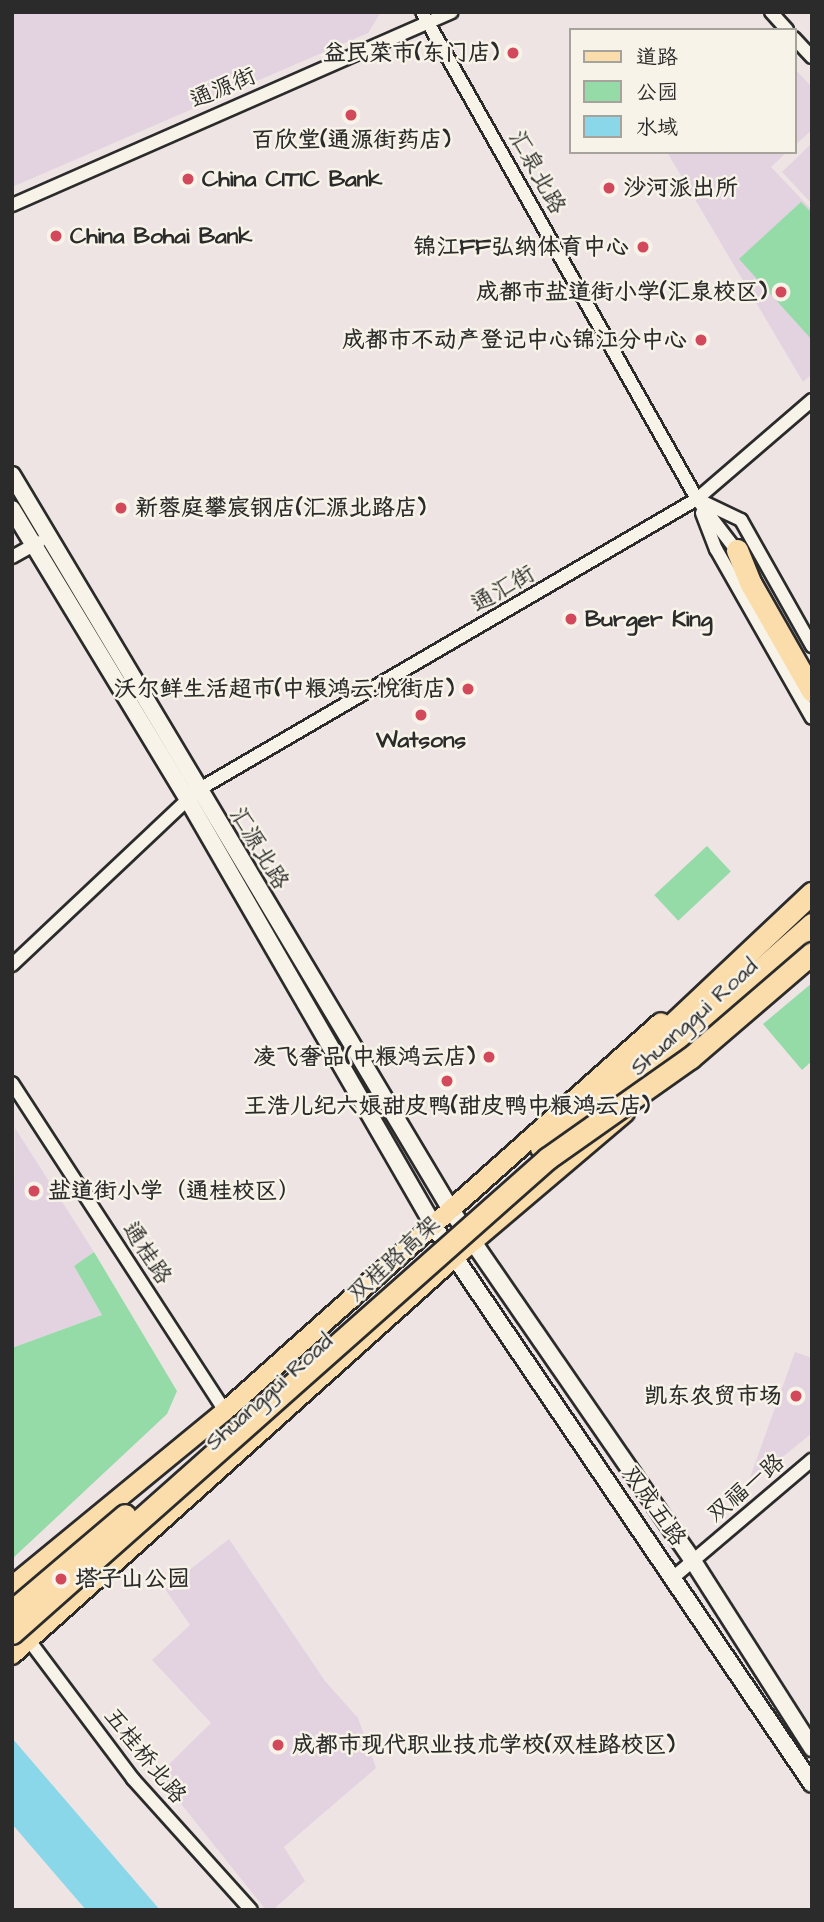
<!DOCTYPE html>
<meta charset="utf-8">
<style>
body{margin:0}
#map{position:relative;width:824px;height:1922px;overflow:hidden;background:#eee4e4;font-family:"Architects Daughter","LXGW WenKai TC",sans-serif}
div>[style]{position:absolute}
.built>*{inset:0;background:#e3d3e0}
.green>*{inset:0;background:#95dba8;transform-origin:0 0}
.water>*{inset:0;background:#8bd7ea}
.roads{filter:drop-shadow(2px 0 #2b2b2b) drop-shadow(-2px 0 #2b2b2b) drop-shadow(0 2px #2b2b2b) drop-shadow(0 -2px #2b2b2b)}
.street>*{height:12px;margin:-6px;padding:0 6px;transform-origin:6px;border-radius:6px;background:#f7f3e8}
.secondary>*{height:16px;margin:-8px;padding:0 8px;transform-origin:8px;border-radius:8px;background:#f7f3e8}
.primary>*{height:18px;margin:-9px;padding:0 9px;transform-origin:9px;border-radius:9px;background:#fbddab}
.highway>*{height:21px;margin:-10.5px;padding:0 10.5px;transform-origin:10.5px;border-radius:10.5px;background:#fbddab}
.bridges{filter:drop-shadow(2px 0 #2b2b2b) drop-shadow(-2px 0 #2b2b2b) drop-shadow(0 2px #2b2b2b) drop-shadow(0 -2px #2b2b2b)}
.highway-bridge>*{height:21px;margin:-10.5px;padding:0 10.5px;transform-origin:10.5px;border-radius:10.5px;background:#fbddab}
.dots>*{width:19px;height:19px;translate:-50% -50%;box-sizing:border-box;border:4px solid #f7f3e8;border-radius:50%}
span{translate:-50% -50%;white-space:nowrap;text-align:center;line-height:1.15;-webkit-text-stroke:5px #f7f3e8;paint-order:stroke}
.poi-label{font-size:23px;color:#2b2b2b;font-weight:700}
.right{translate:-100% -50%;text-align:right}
.left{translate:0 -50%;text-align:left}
.street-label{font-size:23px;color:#2b2b2b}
.frame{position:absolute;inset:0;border:14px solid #2b2b2b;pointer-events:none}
.legend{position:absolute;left:569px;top:28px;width:228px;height:126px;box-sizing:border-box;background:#f7f3e8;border:2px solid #a5a39c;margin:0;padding:9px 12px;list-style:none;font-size:21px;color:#2b2b2b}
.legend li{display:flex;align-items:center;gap:14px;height:35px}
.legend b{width:35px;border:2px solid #a5a39c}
</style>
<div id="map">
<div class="built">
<i style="clip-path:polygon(12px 12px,381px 12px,368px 33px,12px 187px)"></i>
<i style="clip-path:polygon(794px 68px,812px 87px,812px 130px,794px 146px)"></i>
<i style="clip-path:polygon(812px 143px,812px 204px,782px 172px)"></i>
<i style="clip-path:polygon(667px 152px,787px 152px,771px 167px,812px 210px,812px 374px,803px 382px)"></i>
<i style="clip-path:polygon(15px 1128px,94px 1252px,74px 1266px,102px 1315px,12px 1348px)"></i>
<i style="clip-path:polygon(795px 1352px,812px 1358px,812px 1433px,747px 1486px)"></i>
<i style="clip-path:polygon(229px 1539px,325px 1681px,358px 1718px,376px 1768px,284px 1847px,305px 1881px,273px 1910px,266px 1910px,158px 1775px,211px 1723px,152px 1660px,190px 1625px,165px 1589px)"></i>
</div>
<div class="green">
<i style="clip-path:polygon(801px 202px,812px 213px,812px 340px,739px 259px)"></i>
<i style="left:707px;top:846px;width:35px;height:72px;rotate:47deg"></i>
<i style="clip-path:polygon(812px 983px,812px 1061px,802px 1070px,763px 1024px)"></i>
<i style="clip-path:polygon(94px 1252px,177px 1391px,167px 1414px,12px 1559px,12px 1348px,102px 1315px,74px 1266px)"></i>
</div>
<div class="water">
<i style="clip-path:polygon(12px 1738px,160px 1910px,86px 1910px,12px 1824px)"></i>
</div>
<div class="roads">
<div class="street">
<i style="left:422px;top:12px;width:559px;rotate:60.55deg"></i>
<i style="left:697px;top:499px;width:71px;rotate:52.5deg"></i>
<i style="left:771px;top:12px;width:24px;rotate:48deg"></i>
<i style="left:794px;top:38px;width:26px;rotate:47deg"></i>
<i style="left:12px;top:205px;width:480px;rotate:-23.7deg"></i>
<i style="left:701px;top:501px;width:44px;rotate:25.4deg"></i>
<i style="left:741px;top:520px;width:145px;rotate:60.6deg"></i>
<i style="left:702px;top:513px;width:39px;rotate:69deg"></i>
<i style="left:716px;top:549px;width:194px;rotate:60.4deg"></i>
<i style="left:12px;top:557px;width:31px;rotate:-29deg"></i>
<i style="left:12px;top:965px;width:255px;rotate:-43.3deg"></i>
<i style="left:198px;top:790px;width:578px;rotate:-30.25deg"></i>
<i style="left:697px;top:499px;width:152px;rotate:-40.7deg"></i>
<i style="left:12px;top:1083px;width:391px;rotate:57deg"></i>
<i style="left:675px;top:1576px;width:180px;rotate:-40.3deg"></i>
<i style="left:25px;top:1635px;width:180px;rotate:53.1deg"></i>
<i style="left:133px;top:1779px;width:176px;rotate:48deg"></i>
</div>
<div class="secondary">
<i style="left:12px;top:475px;width:856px;rotate:59.15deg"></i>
<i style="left:451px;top:1210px;width:426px;rotate:55.4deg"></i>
<i style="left:693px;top:1561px;width:222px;rotate:57.5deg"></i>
<i style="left:12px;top:509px;width:340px;rotate:58.8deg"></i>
<i style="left:188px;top:800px;width:491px;rotate:60deg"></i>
<i style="left:433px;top:1225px;width:675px;rotate:55.86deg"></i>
</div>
<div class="primary">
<i style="left:12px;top:1586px;width:276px;rotate:-39.4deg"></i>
<i style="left:225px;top:1411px;width:584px;rotate:-41.74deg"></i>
<i style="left:12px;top:1655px;width:596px;rotate:-41.94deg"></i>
<i style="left:455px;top:1257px;width:223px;rotate:-40.3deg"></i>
</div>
<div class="highway">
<i style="left:737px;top:550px;width:37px;rotate:68deg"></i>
<i style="left:751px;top:584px;width:123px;rotate:60.3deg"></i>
<i style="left:597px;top:1114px;width:287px;rotate:-41.5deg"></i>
<i style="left:541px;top:1148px;width:372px;rotate:-43.3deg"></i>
</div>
</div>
<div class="bridges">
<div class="highway-bridge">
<i style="left:12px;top:1611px;width:148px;rotate:-40.3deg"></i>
<i style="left:12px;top:1633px;width:716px;rotate:-41.55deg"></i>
<i style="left:548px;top:1158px;width:174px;rotate:-35.2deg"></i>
<i style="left:690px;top:1058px;width:161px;rotate:-40.7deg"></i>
</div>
</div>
<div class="dots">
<i style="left:513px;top:53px;background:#d1495b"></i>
<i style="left:351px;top:115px;background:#d1495b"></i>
<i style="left:188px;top:179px;background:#d1495b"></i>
<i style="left:609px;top:188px;background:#d1495b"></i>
<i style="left:56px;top:236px;background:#d1495b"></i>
<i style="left:643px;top:247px;background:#d1495b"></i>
<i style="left:781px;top:292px;background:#d1495b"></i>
<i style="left:701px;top:340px;background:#d1495b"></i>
<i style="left:121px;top:508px;background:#d1495b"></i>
<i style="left:571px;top:619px;background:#d1495b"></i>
<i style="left:468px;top:689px;background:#d1495b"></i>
<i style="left:421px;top:715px;background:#d1495b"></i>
<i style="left:489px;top:1057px;background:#d1495b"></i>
<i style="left:447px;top:1081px;background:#d1495b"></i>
<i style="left:34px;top:1191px;background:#d1495b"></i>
<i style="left:796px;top:1396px;background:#d1495b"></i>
<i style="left:61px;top:1579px;background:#d1495b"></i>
<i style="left:278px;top:1745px;background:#d1495b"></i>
</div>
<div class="poi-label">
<span class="right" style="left:499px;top:53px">益民菜市(东门店)</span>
<span style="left:351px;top:140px">百欣堂(通源街药店)</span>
<span class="left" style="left:202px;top:179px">China CITIC Bank</span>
<span class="left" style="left:623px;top:188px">沙河派出所</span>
<span class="left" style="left:70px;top:236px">China Bohai Bank</span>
<span class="right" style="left:629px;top:247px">锦江FF弘纳体育中心</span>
<span class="right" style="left:767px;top:292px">成都市盐道街小学(汇泉校区)</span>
<span class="right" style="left:687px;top:340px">成都市不动产登记中心锦江分中心</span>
<span class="left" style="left:135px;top:508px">新蓉庭攀宸钢店(汇源北路店)</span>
<span class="left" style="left:585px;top:619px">Burger King</span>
<span class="right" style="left:454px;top:689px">沃尔鲜生活超市(中粮鸿云·悦街店)</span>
<span style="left:421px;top:740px">Watsons</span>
<span class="right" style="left:475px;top:1057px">凌飞奢品(中粮鸿云店)</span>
<span style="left:447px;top:1106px">王浩儿纪六娘甜皮鸭(甜皮鸭中粮鸿云店)</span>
<span class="left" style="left:48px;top:1191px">盐道街小学（通桂校区）</span>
<span class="right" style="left:782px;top:1396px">凯东农贸市场</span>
<span class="left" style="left:75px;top:1579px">塔子山公园</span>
<span class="left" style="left:292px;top:1745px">成都市现代职业技术学校(双桂路校区)</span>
</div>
<div class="street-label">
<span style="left:223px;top:88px;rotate:-23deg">通源街</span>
<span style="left:537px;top:172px;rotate:61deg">汇泉北路</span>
<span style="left:503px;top:589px;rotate:-30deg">通汇街</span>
<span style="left:259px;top:848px;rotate:59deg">汇源北路</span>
<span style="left:694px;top:1017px;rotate:-42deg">Shuanggui Road</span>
<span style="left:147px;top:1253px;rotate:57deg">通桂路</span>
<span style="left:394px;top:1259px;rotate:-42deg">双桂路高架</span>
<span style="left:269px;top:1392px;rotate:-42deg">Shuanggui Road</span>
<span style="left:746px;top:1488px;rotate:-40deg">双福一路</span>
<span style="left:654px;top:1506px;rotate:55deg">双成五路</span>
<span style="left:145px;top:1756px;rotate:51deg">五桂桥北路</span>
</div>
<div class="frame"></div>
<ul class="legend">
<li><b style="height:9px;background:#fbddab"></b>道路</li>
<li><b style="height:19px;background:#95dba8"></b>公园</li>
<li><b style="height:19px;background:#8bd7ea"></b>水域</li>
</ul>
</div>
